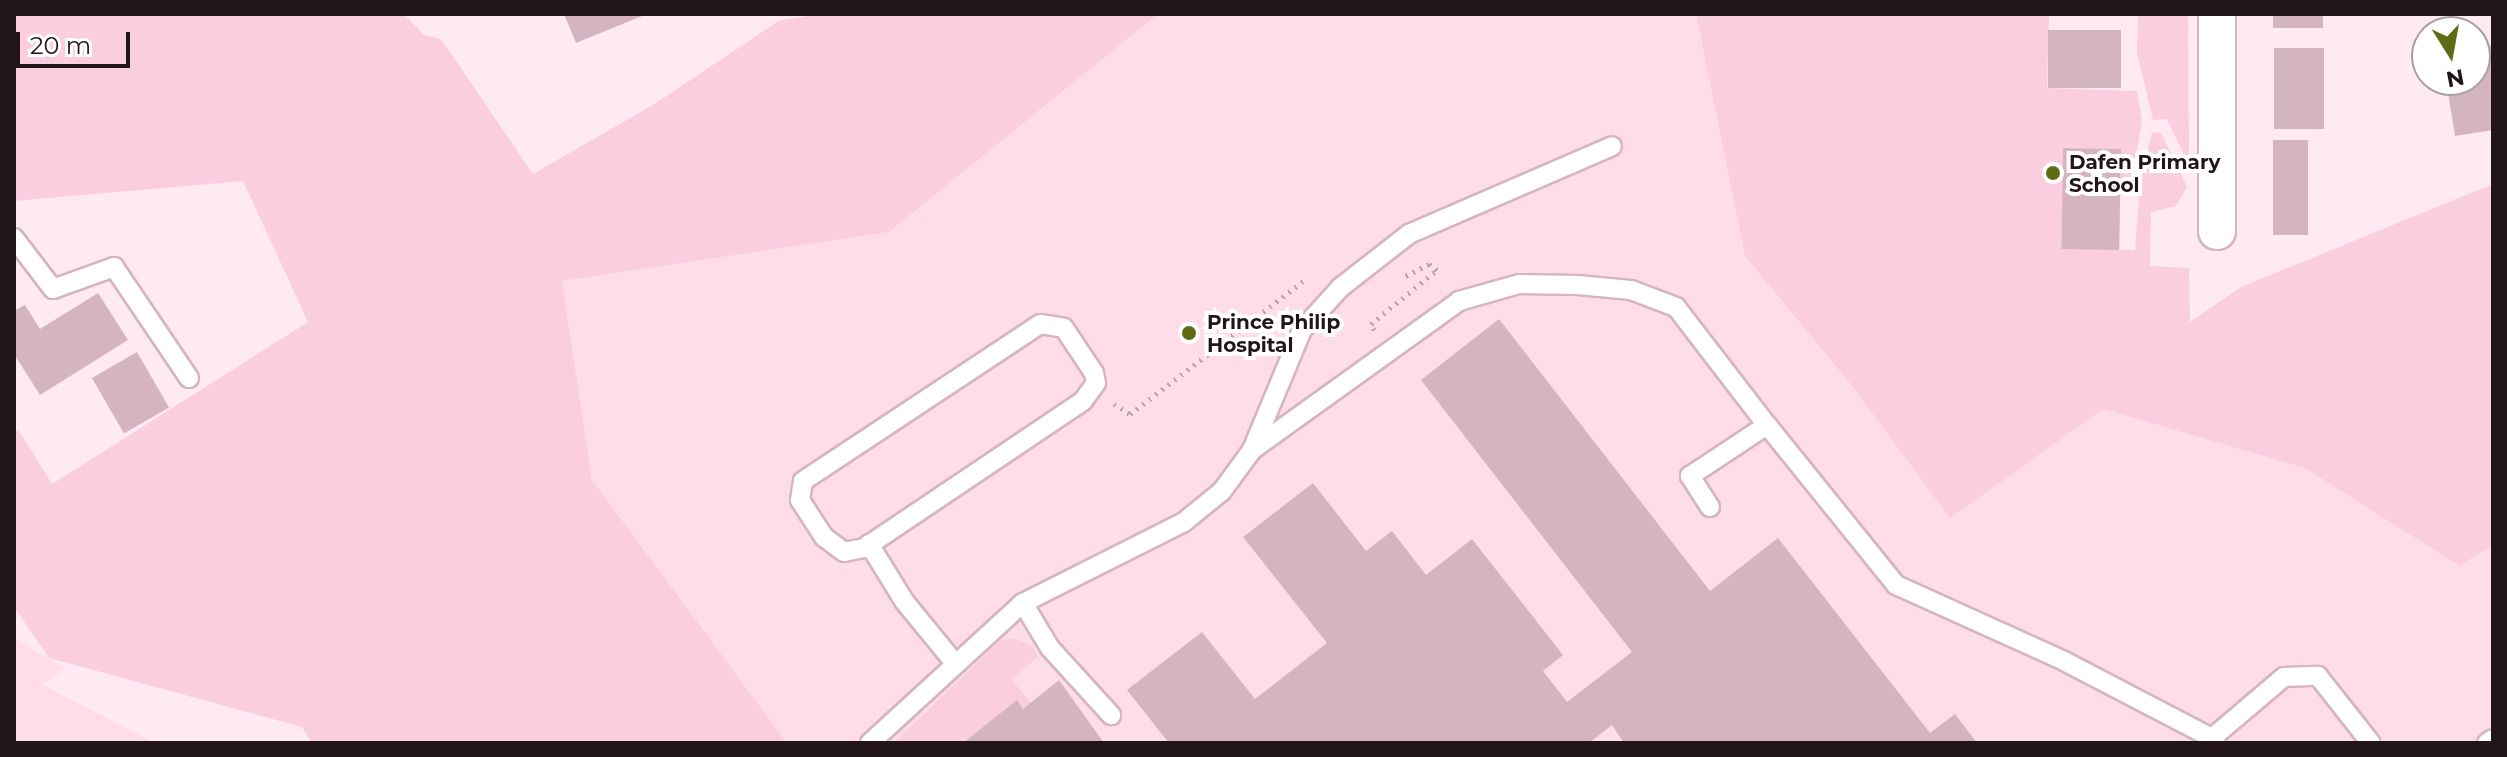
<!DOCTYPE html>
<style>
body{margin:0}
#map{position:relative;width:2507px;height:757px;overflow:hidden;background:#ffeaf2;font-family:Montserrat,sans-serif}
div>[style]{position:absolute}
.built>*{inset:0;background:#fedce8}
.green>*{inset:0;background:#facede}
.building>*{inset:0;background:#d4b4c0;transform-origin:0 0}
.path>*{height:5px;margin-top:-2.5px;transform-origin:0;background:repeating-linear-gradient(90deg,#b7a5ac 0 2px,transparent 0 8px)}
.roads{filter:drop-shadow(2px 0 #d5b5c1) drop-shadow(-2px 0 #d5b5c1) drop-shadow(0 2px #d5b5c1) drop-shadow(0 -2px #d5b5c1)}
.lane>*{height:18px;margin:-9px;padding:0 9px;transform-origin:9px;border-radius:9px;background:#fff}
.street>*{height:36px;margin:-18px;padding:0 18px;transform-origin:18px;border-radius:18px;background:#fff}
.dots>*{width:22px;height:22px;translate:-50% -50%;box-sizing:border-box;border:4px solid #fff;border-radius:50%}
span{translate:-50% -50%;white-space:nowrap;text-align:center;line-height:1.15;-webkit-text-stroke:8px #fff;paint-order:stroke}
.poi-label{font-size:20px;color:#21151a;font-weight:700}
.left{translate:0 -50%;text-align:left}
.frame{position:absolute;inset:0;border:16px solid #21151a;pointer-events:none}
.north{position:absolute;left:2411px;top:16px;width:80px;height:80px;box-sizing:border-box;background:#fff;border:2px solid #a6a1a3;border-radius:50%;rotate:169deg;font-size:22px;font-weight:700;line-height:32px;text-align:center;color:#21151a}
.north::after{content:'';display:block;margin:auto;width:28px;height:36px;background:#606c15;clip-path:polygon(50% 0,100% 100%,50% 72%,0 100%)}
.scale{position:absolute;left:16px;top:32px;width:114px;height:36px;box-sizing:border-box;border:4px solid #21151a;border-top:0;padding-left:10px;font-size:24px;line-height:28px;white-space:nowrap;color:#21151a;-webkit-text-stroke:6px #fff;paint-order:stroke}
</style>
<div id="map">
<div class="built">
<i style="clip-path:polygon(1158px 14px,1696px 14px,1745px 256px,1852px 386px,1950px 517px,2103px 409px,2305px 468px,2458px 566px,2493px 545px,2493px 743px,787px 743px,592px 480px,562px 281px,889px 232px)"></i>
<i style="clip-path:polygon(14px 638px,65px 668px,43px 685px,155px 743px,14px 743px)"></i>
</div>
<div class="green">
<i style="clip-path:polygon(14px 14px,404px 14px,424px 35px,441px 39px,533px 174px,656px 103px,780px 20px,824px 14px,1158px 14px,889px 232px,562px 281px,592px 480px,787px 743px,312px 743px,302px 727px,49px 658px,14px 607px,14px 436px,18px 429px,52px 484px,308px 322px,243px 181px,14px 201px)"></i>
<i style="clip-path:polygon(1696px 14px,2049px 14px,2047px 88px,2137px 91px,2142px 121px,2132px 181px,2121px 183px,2121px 149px,2063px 148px,2061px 248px,2135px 250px,2140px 185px,2152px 132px,2161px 133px,2187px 187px,2176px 206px,2151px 212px,2150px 266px,2189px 268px,2190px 322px,2241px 287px,2493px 184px,2493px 545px,2459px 566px,2305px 468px,2103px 409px,1950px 518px,1852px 386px,1745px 256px)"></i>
<i style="clip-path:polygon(2138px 14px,2188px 14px,2189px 165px,2167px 119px,2153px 120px,2137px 53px)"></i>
<i style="clip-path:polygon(1014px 638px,1033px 647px,1038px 657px,1011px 679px,1031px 703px,1023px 709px,1017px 701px,963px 743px,894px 743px,1000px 640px)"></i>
</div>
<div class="building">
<i style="clip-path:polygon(564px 14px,647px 14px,576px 43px)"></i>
<i style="left:2273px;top:14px;width:50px;height:14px"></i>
<i style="left:2048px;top:30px;width:73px;height:58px"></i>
<i style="clip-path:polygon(2493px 45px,2493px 130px,2455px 136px,2446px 80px,2475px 80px,2475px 48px)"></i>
<i style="left:2274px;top:48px;width:50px;height:81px"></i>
<i style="left:2273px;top:140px;width:35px;height:95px"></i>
<i style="left:2063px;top:148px;width:58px;height:101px;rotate:1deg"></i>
<i style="clip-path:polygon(98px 293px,128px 340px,40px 395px,14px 354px,14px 311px,25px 305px,40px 329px)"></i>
<i style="clip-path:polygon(1499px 319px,1710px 591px,1778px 538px,1930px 733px,1955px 714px,1977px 743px,1624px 743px,1612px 725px,1589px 743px,1169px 743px,1127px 690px,1202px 632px,1255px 699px,1327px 643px,1243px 537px,1313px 483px,1366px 551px,1392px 531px,1426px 575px,1472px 539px,1563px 655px,1543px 671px,1567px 702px,1632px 652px,1421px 380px)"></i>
<i style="left:137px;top:352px;width:64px;height:52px;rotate:60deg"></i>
<i style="clip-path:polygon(1059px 680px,1104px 743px,963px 743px,1017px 700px,1023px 709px)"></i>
</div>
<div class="path">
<i style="left:1374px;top:330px;width:7px;rotate:-117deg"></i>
<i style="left:1371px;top:324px;width:85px;rotate:-39.3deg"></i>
<i style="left:1437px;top:270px;width:10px;rotate:-143deg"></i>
<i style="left:1429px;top:264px;width:27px;rotate:153deg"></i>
<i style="left:1114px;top:404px;width:19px;rotate:32deg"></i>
<i style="left:1130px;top:414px;width:223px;rotate:-37.5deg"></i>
</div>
<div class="roads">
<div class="lane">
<i style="left:14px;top:238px;width:64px;rotate:52.6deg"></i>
<i style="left:53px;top:289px;width:65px;rotate:-19.8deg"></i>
<i style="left:114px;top:267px;width:134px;rotate:56deg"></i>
<i style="left:1040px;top:324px;width:24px;rotate:9deg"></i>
<i style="left:1064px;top:328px;width:54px;rotate:56.3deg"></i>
<i style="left:1094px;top:373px;width:10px;rotate:79deg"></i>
<i style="left:1096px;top:383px;width:22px;rotate:126deg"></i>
<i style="left:1083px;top:401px;width:264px;rotate:146.1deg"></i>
<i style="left:864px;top:548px;width:20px;rotate:169deg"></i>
<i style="left:844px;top:552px;width:25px;rotate:-143deg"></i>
<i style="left:824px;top:537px;width:44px;rotate:-123deg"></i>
<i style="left:800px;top:500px;width:19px;rotate:-81deg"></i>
<i style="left:803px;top:481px;width:284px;rotate:-33.5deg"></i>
<i style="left:1252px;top:450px;width:130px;rotate:-67.4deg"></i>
<i style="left:1302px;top:330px;width:58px;rotate:-47.8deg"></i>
<i style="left:1341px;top:287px;width:86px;rotate:-37.9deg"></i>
<i style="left:1409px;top:234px;width:221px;rotate:-23.4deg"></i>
<i style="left:1710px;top:507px;width:37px;rotate:-123deg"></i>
<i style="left:1690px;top:476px;width:92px;rotate:-33.5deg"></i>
<i style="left:1767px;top:425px;width:206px;rotate:51.1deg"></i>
<i style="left:1896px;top:585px;width:184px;rotate:24.3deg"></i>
<i style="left:2064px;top:661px;width:167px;rotate:27.5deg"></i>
<i style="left:869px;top:544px;width:67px;rotate:58.4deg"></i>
<i style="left:904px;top:601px;width:79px;rotate:50.7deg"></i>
<i style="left:1023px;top:603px;width:52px;rotate:59deg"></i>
<i style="left:1050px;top:648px;width:91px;rotate:47.7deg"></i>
<i style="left:870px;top:743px;width:207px;rotate:-42.5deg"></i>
<i style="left:1023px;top:603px;width:180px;rotate:-26.7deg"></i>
<i style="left:1184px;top:522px;width:49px;rotate:-39.2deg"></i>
<i style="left:1222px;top:491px;width:51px;rotate:-53.8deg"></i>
<i style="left:1252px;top:450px;width:255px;rotate:-35.7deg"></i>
<i style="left:1459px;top:301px;width:62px;rotate:-15.8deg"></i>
<i style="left:1519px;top:284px;width:59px;rotate:1deg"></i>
<i style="left:1578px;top:285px;width:53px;rotate:5.4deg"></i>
<i style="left:1631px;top:290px;width:48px;rotate:20.7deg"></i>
<i style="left:1676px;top:307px;width:149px;rotate:52.4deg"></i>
<i style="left:2216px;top:743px;width:6px;rotate:-129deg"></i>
<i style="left:2212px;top:738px;width:94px;rotate:-40.3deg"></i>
<i style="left:2284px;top:677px;width:34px;rotate:-2deg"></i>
<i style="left:2318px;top:676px;width:85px;rotate:51.7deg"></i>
<i style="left:2487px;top:743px;width:7px;rotate:-34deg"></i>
</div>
<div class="street">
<i style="left:2217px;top:231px;width:217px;rotate:-90deg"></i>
</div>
</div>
<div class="dots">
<i style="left:2053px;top:173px;background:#606c15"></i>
<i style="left:1189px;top:333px;background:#606c15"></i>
</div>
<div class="poi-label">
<span class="left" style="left:2069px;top:174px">Dafen Primary<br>School</span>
<span class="left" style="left:1207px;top:334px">Prince Philip<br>Hospital</span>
</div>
<div class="frame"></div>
<div class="north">N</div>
<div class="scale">20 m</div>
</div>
